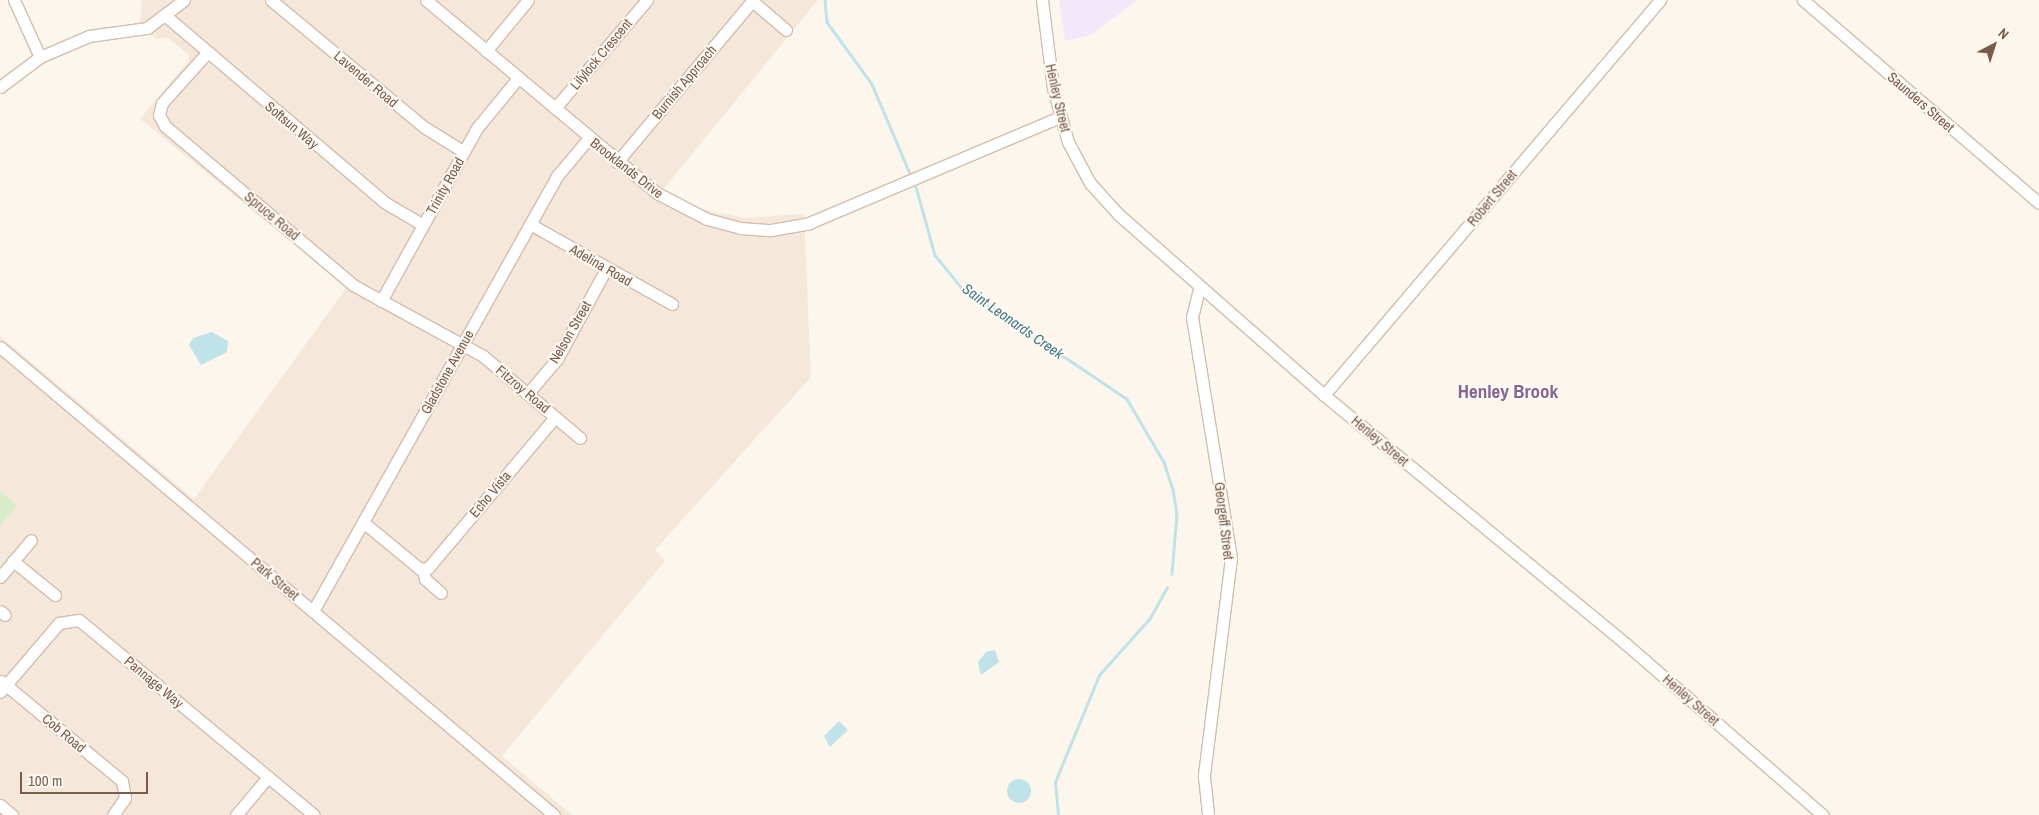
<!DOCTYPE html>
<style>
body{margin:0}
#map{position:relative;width:2039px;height:815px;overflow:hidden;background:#fdf6ec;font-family:"Archivo Narrow",sans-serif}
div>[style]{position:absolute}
.residential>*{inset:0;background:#f5e8da}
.education>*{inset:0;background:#f3e8fa}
.green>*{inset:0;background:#d8ecc9}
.water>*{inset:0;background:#bfe3e8}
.round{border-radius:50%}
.stream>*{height:2.5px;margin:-1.25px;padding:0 1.25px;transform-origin:1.25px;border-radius:1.25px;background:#bfe3e8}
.roads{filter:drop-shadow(1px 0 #d1beb0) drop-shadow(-1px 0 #d1beb0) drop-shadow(0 1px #d1beb0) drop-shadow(0 -1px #d1beb0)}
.minor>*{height:11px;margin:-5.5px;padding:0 5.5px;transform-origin:5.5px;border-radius:5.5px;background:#fff}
span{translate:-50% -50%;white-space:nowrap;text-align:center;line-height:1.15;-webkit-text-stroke:4px #fffaf3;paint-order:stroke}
.street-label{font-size:14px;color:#7a5c4d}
.water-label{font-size:15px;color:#437c86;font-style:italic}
.district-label{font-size:19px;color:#846695;font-weight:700}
.north{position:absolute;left:1969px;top:20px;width:50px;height:50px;-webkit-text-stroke:4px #fffaf3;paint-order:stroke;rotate:40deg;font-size:14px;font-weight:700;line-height:20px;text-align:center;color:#7a5c4d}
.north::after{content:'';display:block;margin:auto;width:18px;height:22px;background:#7a5c4d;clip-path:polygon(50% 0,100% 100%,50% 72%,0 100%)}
.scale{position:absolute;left:20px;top:772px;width:128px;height:22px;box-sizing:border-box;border:2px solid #7a5c4d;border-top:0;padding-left:6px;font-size:15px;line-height:18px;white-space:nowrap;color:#7a5c4d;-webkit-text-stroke:4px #fffaf3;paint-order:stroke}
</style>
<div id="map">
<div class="residential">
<i style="clip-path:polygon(142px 0,818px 0,662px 191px,702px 209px,745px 218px,804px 214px,811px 377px,655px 550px,665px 561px,502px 756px,572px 815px,0 815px,0 336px,194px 499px,347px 287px,140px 119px,189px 60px,189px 55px,168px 38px,156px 39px,140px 23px)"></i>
</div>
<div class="education">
<i style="clip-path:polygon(1059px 0,1137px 0,1091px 35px,1065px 41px)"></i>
</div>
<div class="green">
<i style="clip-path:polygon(0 491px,17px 505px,0 526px)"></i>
</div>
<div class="water">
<i style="clip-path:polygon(212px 332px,228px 341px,227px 352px,201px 365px,189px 345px,193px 338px)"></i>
<i style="clip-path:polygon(995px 650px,999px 662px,981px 675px,978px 662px,986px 652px)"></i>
<i style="clip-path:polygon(839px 721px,848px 730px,830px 747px,824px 736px)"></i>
<i class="round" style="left:1007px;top:779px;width:24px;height:24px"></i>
</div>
<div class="stream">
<i style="left:825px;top:0;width:22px;rotate:85deg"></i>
<i style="left:827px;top:22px;width:77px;rotate:54deg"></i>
<i style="left:872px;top:84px;width:100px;rotate:67deg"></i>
<i style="left:915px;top:183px;width:75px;rotate:74.5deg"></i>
<i style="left:935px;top:255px;width:41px;rotate:50.9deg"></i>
<i style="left:961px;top:287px;width:200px;rotate:34deg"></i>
<i style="left:1127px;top:399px;width:73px;rotate:59.6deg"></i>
<i style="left:1164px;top:462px;width:28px;rotate:72deg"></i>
<i style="left:1173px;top:489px;width:25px;rotate:81deg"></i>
<i style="left:1177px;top:514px;width:60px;rotate:94.8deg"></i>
<i style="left:1058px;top:815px;width:33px;rotate:-95deg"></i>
<i style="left:1055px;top:782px;width:116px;rotate:-67.6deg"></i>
<i style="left:1099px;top:675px;width:76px;rotate:-48.2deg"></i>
<i style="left:1150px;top:618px;width:35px;rotate:-61deg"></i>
</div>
<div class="roads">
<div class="minor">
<i style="left:14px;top:0;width:63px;rotate:65.5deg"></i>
<i style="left:271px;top:0;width:199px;rotate:39.7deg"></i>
<i style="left:424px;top:127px;width:47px;rotate:32deg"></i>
<i style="left:426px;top:0;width:301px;rotate:39.9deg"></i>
<i style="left:657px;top:193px;width:56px;rotate:27.5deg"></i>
<i style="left:707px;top:219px;width:34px;rotate:15deg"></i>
<i style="left:740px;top:228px;width:31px;rotate:4deg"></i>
<i style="left:771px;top:230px;width:39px;rotate:-10deg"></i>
<i style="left:809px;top:223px;width:272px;rotate:-22.9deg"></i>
<i style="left:751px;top:0;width:46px;rotate:40.6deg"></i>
<i style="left:1042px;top:0;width:89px;rotate:82.9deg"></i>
<i style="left:1053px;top:88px;width:56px;rotate:74.5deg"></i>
<i style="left:1068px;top:142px;width:47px;rotate:61.8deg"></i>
<i style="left:1090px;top:183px;width:42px;rotate:47.9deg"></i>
<i style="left:1118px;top:214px;width:274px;rotate:41.3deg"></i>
<i style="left:1324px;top:395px;width:391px;rotate:39.5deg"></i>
<i style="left:1626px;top:644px;width:261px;rotate:41deg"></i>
<i style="left:1803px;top:0;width:311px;rotate:40.7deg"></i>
<i style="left:167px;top:17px;width:285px;rotate:40.4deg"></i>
<i style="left:384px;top:202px;width:45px;rotate:30.5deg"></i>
<i style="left:486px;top:51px;width:66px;rotate:-50.5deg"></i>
<i style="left:206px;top:54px;width:66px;rotate:131.9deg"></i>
<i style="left:162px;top:103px;width:12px;rotate:104deg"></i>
<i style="left:159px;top:115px;width:13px;rotate:61deg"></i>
<i style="left:165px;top:126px;width:246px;rotate:40.2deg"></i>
<i style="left:353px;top:285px;width:148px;rotate:28.6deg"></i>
<i style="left:483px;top:356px;width:127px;rotate:40.2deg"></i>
<i style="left:0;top:87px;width:50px;rotate:-36.9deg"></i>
<i style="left:40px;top:57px;width:53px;rotate:-23.2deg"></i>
<i style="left:89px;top:36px;width:59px;rotate:-7.9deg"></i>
<i style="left:147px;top:28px;width:46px;rotate:-37.1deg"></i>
<i style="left:555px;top:108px;width:142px;rotate:-49.6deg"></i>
<i style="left:617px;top:162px;width:210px;rotate:-50deg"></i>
<i style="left:530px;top:224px;width:163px;rotate:29.4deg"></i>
<i style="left:1199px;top:289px;width:29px;rotate:104deg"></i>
<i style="left:1192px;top:317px;width:244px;rotate:80.8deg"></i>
<i style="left:1231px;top:558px;width:220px;rotate:97.1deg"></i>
<i style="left:1204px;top:776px;width:39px;rotate:84deg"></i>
<i style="left:381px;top:301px;width:198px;rotate:-61deg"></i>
<i style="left:477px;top:128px;width:65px;rotate:-50.6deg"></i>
<i style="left:0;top:347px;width:725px;rotate:40.19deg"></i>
<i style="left:529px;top:392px;width:43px;rotate:-49.7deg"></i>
<i style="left:557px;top:359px;width:102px;rotate:-61.4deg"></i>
<i style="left:1324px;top:395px;width:519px;rotate:-49.61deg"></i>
<i style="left:363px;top:522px;width:74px;rotate:39.5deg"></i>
<i style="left:420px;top:569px;width:8px;rotate:-7deg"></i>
<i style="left:428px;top:568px;width:197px;rotate:-49.9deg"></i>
<i style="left:13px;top:561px;width:54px;rotate:39deg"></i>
<i style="left:423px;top:570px;width:9px;rotate:77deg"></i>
<i style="left:425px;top:579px;width:21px;rotate:41deg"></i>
<i style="left:0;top:577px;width:48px;rotate:-50deg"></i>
<i style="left:0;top:611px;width:6px;rotate:39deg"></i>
<i style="left:313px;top:611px;width:499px;rotate:-60.7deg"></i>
<i style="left:557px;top:176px;width:48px;rotate:-50deg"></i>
<i style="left:1px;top:681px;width:157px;rotate:39.6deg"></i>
<i style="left:122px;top:781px;width:17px;rotate:80deg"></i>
<i style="left:125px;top:798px;width:21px;rotate:125deg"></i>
<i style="left:0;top:692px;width:91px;rotate:-49.5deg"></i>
<i style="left:59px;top:623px;width:20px;rotate:-9deg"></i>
<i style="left:79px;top:620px;width:305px;rotate:39.7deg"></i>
<i style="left:0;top:805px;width:16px;rotate:40deg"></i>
<i style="left:236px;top:815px;width:50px;rotate:-49.9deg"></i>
</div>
</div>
<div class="street-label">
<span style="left:601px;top:54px;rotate:-50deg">Lilylock Crescent</span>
<span style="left:366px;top:79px;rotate:40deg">Lavender Road</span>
<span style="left:684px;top:82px;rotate:-50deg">Burnish Approach</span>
<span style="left:1058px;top:98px;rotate:77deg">Henley Street</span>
<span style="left:1921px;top:102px;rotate:41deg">Saunders Street</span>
<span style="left:292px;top:125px;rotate:40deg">Softsun Way</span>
<span style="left:627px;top:168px;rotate:38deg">Brooklands Drive</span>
<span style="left:445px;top:186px;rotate:-61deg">Trinity Road</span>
<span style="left:1492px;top:198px;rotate:-50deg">Robert Street</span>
<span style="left:272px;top:216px;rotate:40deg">Spruce Road</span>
<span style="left:601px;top:265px;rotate:30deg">Adelina Road</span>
<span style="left:570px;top:332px;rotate:-60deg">Nelson Street</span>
<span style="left:447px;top:372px;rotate:-61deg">Gladstone Avenue</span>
<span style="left:523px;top:389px;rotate:40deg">Fitzroy Road</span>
<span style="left:1380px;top:441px;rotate:40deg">Henley Street</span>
<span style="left:490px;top:494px;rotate:-50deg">Echo Vista</span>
<span style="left:1224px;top:521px;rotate:83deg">Georgeff Street</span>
<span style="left:275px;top:579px;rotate:40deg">Park Street</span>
<span style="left:154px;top:682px;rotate:40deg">Pannage Way</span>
<span style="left:1691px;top:700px;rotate:41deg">Henley Street</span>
<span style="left:64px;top:733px;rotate:40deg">Cob Road</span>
</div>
<div class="water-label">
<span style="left:1013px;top:321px;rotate:35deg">Saint Leonards Creek</span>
</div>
<div class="district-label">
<span style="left:1508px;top:392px">Henley Brook</span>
</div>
<div class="north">N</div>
<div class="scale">100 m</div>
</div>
